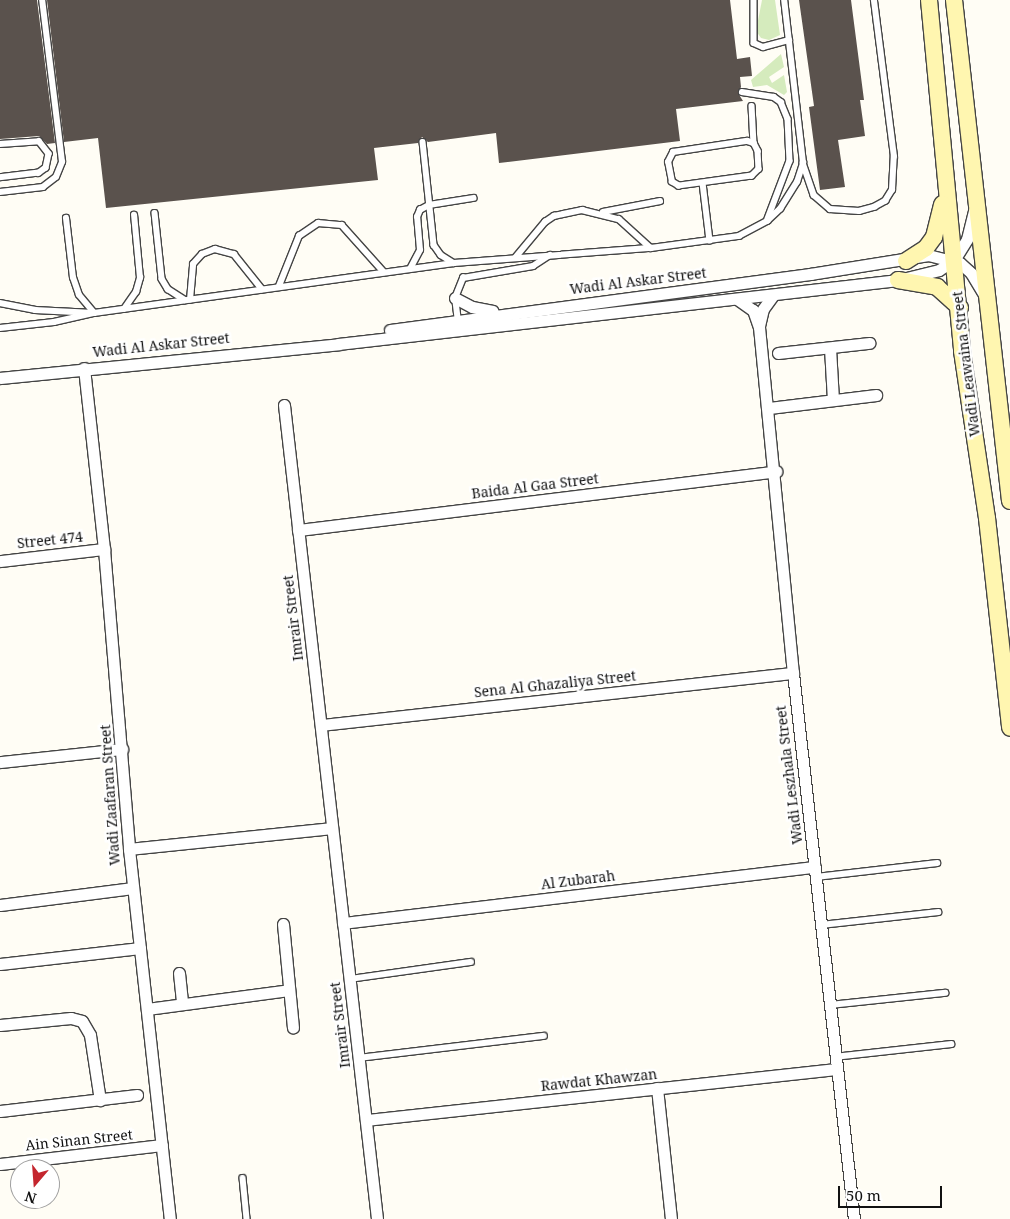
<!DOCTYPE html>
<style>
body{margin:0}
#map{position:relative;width:1010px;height:1219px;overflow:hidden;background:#fffdf5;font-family:"Noto Serif",serif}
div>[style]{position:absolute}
.green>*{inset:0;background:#d5ebbd}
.building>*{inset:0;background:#5a524d}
.roads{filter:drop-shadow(1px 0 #444) drop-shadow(-1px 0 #444) drop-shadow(0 1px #444) drop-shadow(0 -1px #444)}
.service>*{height:5.5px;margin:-2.75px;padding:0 2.75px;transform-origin:2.75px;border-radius:2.75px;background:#fff}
.minor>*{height:11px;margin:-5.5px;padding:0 5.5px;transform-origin:5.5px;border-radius:5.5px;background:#fff}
.secondary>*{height:16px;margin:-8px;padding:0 8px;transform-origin:8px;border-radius:8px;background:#fff6b0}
span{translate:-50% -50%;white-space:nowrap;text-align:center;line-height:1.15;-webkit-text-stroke:5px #fff;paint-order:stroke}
.street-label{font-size:14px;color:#111}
.north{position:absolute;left:10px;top:1159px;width:50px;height:50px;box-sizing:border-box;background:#fff;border:1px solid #a0a0a0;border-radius:50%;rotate:198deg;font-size:14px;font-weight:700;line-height:20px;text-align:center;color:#111}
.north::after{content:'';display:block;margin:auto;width:18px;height:22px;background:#c4262e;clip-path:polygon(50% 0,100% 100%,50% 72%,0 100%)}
.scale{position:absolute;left:838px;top:1186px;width:104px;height:22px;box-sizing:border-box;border:2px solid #111;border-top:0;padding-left:6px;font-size:15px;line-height:18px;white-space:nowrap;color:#111;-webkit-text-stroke:4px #fff;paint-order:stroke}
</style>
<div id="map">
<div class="green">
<i style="clip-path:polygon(762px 0,775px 0,780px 35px,769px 40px,761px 38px,756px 31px)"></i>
<i style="clip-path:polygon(781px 54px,784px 67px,769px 77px,772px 83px,784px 75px,787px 92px,784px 95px,767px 85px,753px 87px,751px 80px)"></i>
</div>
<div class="building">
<i style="clip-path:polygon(0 0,37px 0,55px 143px,47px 144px,39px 136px,0 139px)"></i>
<i style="clip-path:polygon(47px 0,730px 0,737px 59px,750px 57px,752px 76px,740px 77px,741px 87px,738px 93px,743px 101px,676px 109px,680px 141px,499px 163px,496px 133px,428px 142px,422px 137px,418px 143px,374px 148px,378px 180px,106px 208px,98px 138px,64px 142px)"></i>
<i style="clip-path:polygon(799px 0,851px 0,864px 100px,860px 100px,865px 136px,838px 140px,845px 187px,820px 190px,809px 107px,814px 106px)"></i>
</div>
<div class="roads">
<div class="service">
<i style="left:754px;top:0;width:43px;rotate:90deg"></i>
<i style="left:754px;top:43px;width:10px;rotate:24deg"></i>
<i style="left:763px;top:47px;width:27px;rotate:-15deg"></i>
<i style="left:742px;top:92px;width:32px;rotate:9deg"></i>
<i style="left:774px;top:97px;width:9px;rotate:36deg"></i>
<i style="left:781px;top:102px;width:18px;rotate:68deg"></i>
<i style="left:788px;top:119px;width:42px;rotate:87.3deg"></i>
<i style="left:790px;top:161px;width:62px;rotate:110.8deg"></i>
<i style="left:752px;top:106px;width:37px;rotate:87deg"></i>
<i style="left:747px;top:141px;width:7px;rotate:16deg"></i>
<i style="left:754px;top:143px;width:9px;rotate:63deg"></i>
<i style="left:758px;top:151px;width:18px;rotate:87deg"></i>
<i style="left:759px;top:169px;width:10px;rotate:135deg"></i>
<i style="left:752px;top:176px;width:74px;rotate:172.2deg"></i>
<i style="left:679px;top:186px;width:8px;rotate:-150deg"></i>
<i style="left:672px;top:182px;width:20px;rotate:-101deg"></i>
<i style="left:668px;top:162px;width:11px;rotate:-63deg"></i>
<i style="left:673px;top:152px;width:75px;rotate:-8.5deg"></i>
<i style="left:423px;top:142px;width:104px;rotate:83.9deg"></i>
<i style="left:434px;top:245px;width:12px;rotate:55deg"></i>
<i style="left:441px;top:255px;width:15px;rotate:32deg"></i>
<i style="left:0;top:144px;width:39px;rotate:-4deg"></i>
<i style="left:39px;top:141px;width:16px;rotate:52deg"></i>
<i style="left:49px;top:154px;width:14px;rotate:102deg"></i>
<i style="left:46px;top:168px;width:9px;rotate:144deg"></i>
<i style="left:39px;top:173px;width:39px;rotate:173deg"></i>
<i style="left:803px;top:163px;width:34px;rotate:71deg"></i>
<i style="left:814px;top:195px;width:21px;rotate:41deg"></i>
<i style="left:830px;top:209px;width:29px;rotate:4deg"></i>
<i style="left:859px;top:211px;width:16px;rotate:-15deg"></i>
<i style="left:874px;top:207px;width:13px;rotate:-29deg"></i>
<i style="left:885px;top:201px;width:13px;rotate:-58deg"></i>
<i style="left:892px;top:190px;width:33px;rotate:-87deg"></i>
<i style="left:894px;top:157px;width:158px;rotate:-97.3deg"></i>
<i style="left:703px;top:183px;width:58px;rotate:83.1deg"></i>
<i style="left:0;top:192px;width:43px;rotate:-6.6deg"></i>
<i style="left:43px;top:187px;width:16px;rotate:-38deg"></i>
<i style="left:56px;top:177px;width:16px;rotate:-68deg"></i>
<i style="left:62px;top:162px;width:163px;rotate:-97deg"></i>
<i style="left:603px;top:212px;width:58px;rotate:-10.9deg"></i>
<i style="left:155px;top:213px;width:66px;rotate:83.9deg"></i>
<i style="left:162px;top:279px;width:12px;rotate:59deg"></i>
<i style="left:168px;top:289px;width:20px;rotate:33deg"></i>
<i style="left:515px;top:258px;width:47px;rotate:-50.2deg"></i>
<i style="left:545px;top:222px;width:11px;rotate:-34deg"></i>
<i style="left:554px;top:216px;width:29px;rotate:-12deg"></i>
<i style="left:582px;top:210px;width:38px;rotate:14deg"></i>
<i style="left:619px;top:219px;width:43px;rotate:42.2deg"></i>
<i style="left:410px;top:269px;width:21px;rotate:-62deg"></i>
<i style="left:420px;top:250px;width:33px;rotate:-95deg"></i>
<i style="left:417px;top:217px;width:8px;rotate:-67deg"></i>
<i style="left:420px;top:210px;width:10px;rotate:-29deg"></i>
<i style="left:429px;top:205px;width:45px;rotate:-9deg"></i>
<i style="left:279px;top:286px;width:54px;rotate:-68.2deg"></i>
<i style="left:299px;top:236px;width:23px;rotate:-34deg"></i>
<i style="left:318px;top:223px;width:24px;rotate:5deg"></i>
<i style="left:342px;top:225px;width:63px;rotate:48.2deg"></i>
<i style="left:190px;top:300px;width:36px;rotate:-85deg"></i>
<i style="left:193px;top:264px;width:13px;rotate:-48deg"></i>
<i style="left:202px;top:254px;width:14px;rotate:-21deg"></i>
<i style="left:215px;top:249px;width:20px;rotate:15deg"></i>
<i style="left:234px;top:254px;width:45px;rotate:51.3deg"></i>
<i style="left:0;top:303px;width:36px;rotate:11deg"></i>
<i style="left:35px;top:310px;width:59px;rotate:2.9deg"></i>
<i style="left:94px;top:313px;width:363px;rotate:-7.9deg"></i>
<i style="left:454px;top:263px;width:198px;rotate:-4.4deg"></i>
<i style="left:651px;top:248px;width:89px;rotate:-7.8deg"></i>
<i style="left:739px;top:236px;width:32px;rotate:-28deg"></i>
<i style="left:767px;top:221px;width:18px;rotate:-43deg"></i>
<i style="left:780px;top:209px;width:32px;rotate:-58deg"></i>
<i style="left:797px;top:182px;width:20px;rotate:-72deg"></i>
<i style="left:803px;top:163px;width:164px;rotate:-96.6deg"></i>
<i style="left:124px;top:309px;width:21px;rotate:-55deg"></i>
<i style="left:136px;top:292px;width:15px;rotate:-74deg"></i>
<i style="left:140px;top:278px;width:63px;rotate:-95.4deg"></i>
<i style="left:458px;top:322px;width:24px;rotate:-97deg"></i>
<i style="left:455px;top:298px;width:22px;rotate:-68deg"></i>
<i style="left:463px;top:278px;width:71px;rotate:-9.7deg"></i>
<i style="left:533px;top:266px;width:20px;rotate:-33deg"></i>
<i style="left:0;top:328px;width:54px;rotate:-6.3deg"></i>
<i style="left:54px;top:322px;width:41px;rotate:-12.7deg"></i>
<i style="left:94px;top:313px;width:23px;rotate:-130deg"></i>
<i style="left:79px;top:295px;width:18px;rotate:-109deg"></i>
<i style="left:73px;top:278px;width:60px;rotate:-96.7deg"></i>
<i style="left:816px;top:877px;width:122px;rotate:-6.6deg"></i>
<i style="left:821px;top:925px;width:118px;rotate:-6.3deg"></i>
<i style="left:350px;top:979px;width:122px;rotate:-8deg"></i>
<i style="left:830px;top:1005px;width:116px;rotate:-6deg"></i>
<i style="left:834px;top:1057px;width:118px;rotate:-6.3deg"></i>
<i style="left:359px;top:1058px;width:186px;rotate:-6.8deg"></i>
<i style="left:243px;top:1178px;width:41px;rotate:84.4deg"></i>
</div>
<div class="minor">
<i style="left:455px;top:298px;width:19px;rotate:28deg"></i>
<i style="left:472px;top:307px;width:21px;rotate:11deg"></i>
<i style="left:737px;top:299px;width:19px;rotate:35deg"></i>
<i style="left:753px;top:310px;width:18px;rotate:71deg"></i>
<i style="left:759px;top:327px;width:348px;rotate:84.4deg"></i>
<i style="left:793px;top:673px;width:549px;rotate:83.63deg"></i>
<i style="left:759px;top:326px;width:17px;rotate:-77deg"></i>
<i style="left:763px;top:309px;width:17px;rotate:-54deg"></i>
<i style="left:390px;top:330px;width:424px;rotate:-7.6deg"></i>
<i style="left:810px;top:274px;width:120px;rotate:-9.1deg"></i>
<i style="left:928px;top:255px;width:33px;rotate:14deg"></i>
<i style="left:960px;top:263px;width:15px;rotate:42deg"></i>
<i style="left:971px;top:273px;width:26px;rotate:59deg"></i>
<i style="left:830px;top:348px;width:52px;rotate:86.7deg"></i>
<i style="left:778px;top:353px;width:92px;rotate:-6.3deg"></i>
<i style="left:84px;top:368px;width:182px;rotate:83.7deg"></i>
<i style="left:104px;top:549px;width:301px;rotate:85.2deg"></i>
<i style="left:129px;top:849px;width:372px;rotate:83.7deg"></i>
<i style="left:0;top:378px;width:340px;rotate:-5.7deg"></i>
<i style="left:338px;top:344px;width:564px;rotate:-6.52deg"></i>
<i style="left:898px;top:280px;width:42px;rotate:-13.7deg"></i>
<i style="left:939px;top:270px;width:18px;rotate:-34deg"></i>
<i style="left:954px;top:260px;width:25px;rotate:-58deg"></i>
<i style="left:967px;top:239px;width:30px;rotate:-76deg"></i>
<i style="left:284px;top:405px;width:819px;rotate:83.48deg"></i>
<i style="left:769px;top:408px;width:108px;rotate:-6.9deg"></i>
<i style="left:298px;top:530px;width:482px;rotate:-7deg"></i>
<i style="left:0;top:561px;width:105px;rotate:-6.6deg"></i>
<i style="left:321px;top:725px;width:475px;rotate:-6.3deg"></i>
<i style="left:0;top:762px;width:123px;rotate:-6.1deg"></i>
<i style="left:129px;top:849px;width:204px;rotate:-5.9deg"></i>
<i style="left:0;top:905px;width:134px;rotate:-7.3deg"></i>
<i style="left:343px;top:923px;width:475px;rotate:-6.8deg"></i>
<i style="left:283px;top:924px;width:104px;rotate:84.5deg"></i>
<i style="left:0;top:964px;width:141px;rotate:-6.5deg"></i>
<i style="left:179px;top:973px;width:31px;rotate:84deg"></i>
<i style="left:147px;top:1009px;width:143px;rotate:-7.6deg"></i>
<i style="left:0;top:1025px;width:71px;rotate:-5.6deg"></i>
<i style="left:71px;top:1018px;width:11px;rotate:15deg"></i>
<i style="left:82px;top:1021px;width:16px;rotate:60deg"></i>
<i style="left:90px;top:1035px;width:66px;rotate:81.3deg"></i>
<i style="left:657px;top:1088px;width:132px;rotate:83.9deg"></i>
<i style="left:0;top:1111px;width:138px;rotate:-6.7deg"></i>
<i style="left:366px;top:1120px;width:472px;rotate:-6.2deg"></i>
<i style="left:0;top:1164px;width:163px;rotate:-6.7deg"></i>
</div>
<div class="secondary">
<i style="left:929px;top:0;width:353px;rotate:84.6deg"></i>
<i style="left:962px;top:351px;width:169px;rotate:81.5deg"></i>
<i style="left:987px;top:518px;width:211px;rotate:83.7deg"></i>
<i style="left:954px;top:0;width:504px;rotate:83.62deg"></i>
<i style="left:906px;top:261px;width:24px;rotate:-33deg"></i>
<i style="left:926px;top:248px;width:14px;rotate:-54deg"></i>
<i style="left:934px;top:237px;width:34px;rotate:-76deg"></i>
<i style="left:898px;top:280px;width:40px;rotate:10deg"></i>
<i style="left:937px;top:287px;width:31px;rotate:42deg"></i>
</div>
</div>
<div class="street-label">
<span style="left:638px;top:281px;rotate:-7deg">Wadi Al Askar Street</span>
<span style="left:161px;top:345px;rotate:-6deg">Wadi Al Askar Street</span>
<span style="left:966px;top:364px;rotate:-97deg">Wadi Leawaina Street</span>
<span style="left:535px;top:486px;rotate:-7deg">Baida Al Gaa Street</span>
<span style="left:50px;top:540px;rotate:-6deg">Street 474</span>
<span style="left:293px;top:618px;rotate:-97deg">Imrair Street</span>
<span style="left:555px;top:684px;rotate:-6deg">Sena Al Ghazaliya Street</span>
<span style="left:789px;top:775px;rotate:-97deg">Wadi Leszhala Street</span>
<span style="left:110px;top:795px;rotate:-94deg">Wadi Zaafaran Street</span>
<span style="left:578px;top:880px;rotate:-7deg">Al Zubarah</span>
<span style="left:340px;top:1025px;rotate:-97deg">Imrair Street</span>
<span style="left:599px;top:1080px;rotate:-6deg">Rawdat Khawzan</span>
<span style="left:79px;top:1140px;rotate:-6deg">Ain Sinan Street</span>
</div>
<div class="north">N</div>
<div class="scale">50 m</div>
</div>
